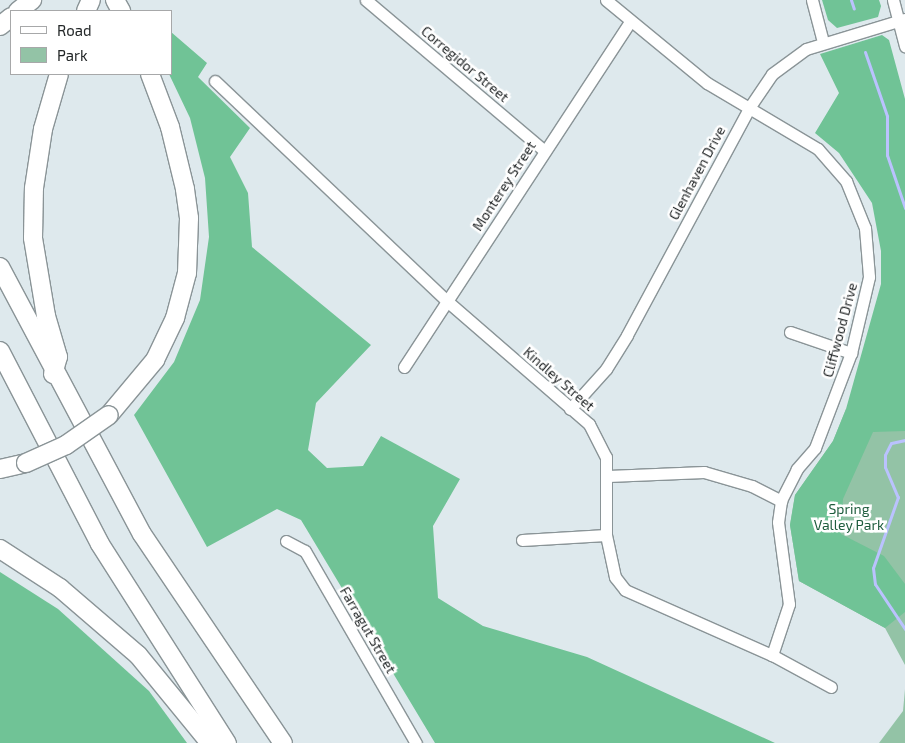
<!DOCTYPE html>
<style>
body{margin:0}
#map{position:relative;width:905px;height:743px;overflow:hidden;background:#dee9ed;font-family:"Exo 2",sans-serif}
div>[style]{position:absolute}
.green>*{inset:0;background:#93c3a6}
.forest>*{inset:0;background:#70c396}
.stream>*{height:3px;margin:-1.5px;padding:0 1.5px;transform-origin:1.5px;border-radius:1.5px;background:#bac2fe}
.roads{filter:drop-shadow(1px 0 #8a9497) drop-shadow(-1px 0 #8a9497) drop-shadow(0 1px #8a9497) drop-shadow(0 -1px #8a9497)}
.minor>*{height:11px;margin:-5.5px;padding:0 5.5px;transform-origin:5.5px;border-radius:5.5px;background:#fff}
.highway>*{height:18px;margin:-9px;padding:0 9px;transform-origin:9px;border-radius:9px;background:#fff}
.bridges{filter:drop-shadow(1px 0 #8a9497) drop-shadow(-1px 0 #8a9497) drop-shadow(0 1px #8a9497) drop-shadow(0 -1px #8a9497)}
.highway-bridge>*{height:18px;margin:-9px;padding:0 9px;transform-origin:9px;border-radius:9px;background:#fff}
span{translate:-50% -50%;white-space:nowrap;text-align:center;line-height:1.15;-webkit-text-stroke:5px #fff;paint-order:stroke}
.street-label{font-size:14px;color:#222627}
.park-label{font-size:14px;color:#1d5c3d}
.legend{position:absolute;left:10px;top:10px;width:162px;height:65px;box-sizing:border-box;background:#fff;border:1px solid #a7a8a9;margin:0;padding:6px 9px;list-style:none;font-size:15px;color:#222627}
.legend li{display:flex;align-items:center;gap:10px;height:25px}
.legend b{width:25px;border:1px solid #a7a8a9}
</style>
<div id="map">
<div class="green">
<i style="clip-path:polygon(846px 409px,905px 422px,905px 665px,885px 628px,799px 581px,790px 525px,795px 495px,833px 441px)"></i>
<i style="clip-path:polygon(905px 689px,905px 743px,879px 743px,903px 711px)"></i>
</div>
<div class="forest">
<i style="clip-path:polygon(822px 0,879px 0,881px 6px,878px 17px,837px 28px,828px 20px)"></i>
<i style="clip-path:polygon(171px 32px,207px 63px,198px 77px,250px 128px,230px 157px,248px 193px,252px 247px,371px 345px,316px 403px,308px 450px,327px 468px,363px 466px,381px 436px,460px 479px,433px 526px,438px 598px,483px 626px,587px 657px,775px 743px,435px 743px,301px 520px,277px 509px,207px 547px,134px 415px,174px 362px,200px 300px,209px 237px,205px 178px,190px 118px,169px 74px)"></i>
<i style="clip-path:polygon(882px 35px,889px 40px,905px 99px,905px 431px,873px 432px,843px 499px,841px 534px,884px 556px,905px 584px,905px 612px,885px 628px,799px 581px,790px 525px,795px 495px,833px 441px,846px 409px,881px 284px,881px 251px,872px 203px,839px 153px,815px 133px,839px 93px,820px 54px)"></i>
<i style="clip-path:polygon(0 572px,58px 609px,149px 691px,187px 743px,0 743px)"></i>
</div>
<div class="stream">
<i style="left:851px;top:0;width:9px;rotate:72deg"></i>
<i style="left:865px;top:52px;width:68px;rotate:71deg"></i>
<i style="left:887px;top:116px;width:39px;rotate:90deg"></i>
<i style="left:887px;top:155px;width:56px;rotate:71.2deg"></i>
<i style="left:905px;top:440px;width:14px;rotate:168deg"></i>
<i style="left:891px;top:443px;width:13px;rotate:117deg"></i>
<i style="left:885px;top:455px;width:12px;rotate:90deg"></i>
<i style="left:885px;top:467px;width:33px;rotate:67deg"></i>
<i style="left:898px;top:497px;width:75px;rotate:109.4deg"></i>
<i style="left:873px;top:568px;width:16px;rotate:83deg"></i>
<i style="left:875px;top:584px;width:54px;rotate:56.3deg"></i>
</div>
<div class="roads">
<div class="minor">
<i style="left:366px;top:0;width:234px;rotate:40.2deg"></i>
<i style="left:606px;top:0;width:131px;rotate:39.4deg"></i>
<i style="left:707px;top:83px;width:129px;rotate:30.7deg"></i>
<i style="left:818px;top:149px;width:43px;rotate:48.8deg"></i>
<i style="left:846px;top:181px;width:51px;rotate:68deg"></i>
<i style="left:865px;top:228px;width:49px;rotate:85.3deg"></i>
<i style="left:869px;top:277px;width:78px;rotate:103.3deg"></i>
<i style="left:851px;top:353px;width:102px;rotate:110.8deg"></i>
<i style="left:815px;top:448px;width:28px;rotate:131deg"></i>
<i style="left:797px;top:469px;width:36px;rotate:117deg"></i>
<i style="left:781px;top:501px;width:21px;rotate:98deg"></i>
<i style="left:778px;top:522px;width:83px;rotate:82.4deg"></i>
<i style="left:789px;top:604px;width:54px;rotate:108.4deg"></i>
<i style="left:812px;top:0;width:43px;rotate:75.3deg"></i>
<i style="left:893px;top:0;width:48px;rotate:75.4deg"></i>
<i style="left:215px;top:81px;width:320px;rotate:43.5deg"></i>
<i style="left:447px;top:301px;width:188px;rotate:40.9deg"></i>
<i style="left:589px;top:424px;width:37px;rotate:63deg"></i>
<i style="left:606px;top:457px;width:78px;rotate:90deg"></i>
<i style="left:606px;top:535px;width:43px;rotate:77.9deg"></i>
<i style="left:615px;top:577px;width:16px;rotate:52deg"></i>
<i style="left:625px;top:590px;width:161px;rotate:23.9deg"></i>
<i style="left:772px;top:655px;width:67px;rotate:28.5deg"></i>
<i style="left:790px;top:332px;width:65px;rotate:19deg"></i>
<i style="left:404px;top:367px;width:413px;rotate:-56.8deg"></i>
<i style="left:570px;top:409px;width:54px;rotate:-48deg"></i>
<i style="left:606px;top:369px;width:40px;rotate:-58deg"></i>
<i style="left:627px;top:335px;width:258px;rotate:-61.7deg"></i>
<i style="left:749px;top:108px;width:41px;rotate:-55.9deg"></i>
<i style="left:772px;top:74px;width:42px;rotate:-36.3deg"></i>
<i style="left:806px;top:49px;width:103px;rotate:-16.9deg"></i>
<i style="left:608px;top:476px;width:96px;rotate:-2.4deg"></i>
<i style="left:704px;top:472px;width:50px;rotate:16.3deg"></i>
<i style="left:752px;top:486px;width:33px;rotate:27deg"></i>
<i style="left:522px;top:540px;width:84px;rotate:-3.4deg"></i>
<i style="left:286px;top:541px;width:21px;rotate:28deg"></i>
<i style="left:305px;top:551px;width:222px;rotate:60deg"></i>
</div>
<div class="highway">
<i style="left:115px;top:0;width:13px;rotate:61deg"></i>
<i style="left:18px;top:11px;width:18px;rotate:-38deg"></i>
<i style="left:86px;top:11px;width:12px;rotate:-66deg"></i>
<i style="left:0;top:26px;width:14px;rotate:-39deg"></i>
<i style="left:0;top:267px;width:302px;rotate:62deg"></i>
<i style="left:142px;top:534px;width:252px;rotate:56deg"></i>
<i style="left:0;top:351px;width:217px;rotate:62.6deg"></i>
<i style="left:100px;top:544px;width:236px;rotate:57.5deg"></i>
<i style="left:53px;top:374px;width:18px;rotate:-74deg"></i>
<i style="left:58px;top:357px;width:43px;rotate:-106.3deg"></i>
<i style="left:46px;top:316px;width:79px;rotate:-99.5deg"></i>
<i style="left:33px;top:238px;width:50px;rotate:-88.9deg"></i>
<i style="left:34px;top:188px;width:60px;rotate:-81.3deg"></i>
<i style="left:43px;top:129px;width:57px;rotate:-73.8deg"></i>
<i style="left:109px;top:415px;width:72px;rotate:-50.1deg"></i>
<i style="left:155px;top:360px;width:47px;rotate:-64.5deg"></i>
<i style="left:175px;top:318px;width:47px;rotate:-75.1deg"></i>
<i style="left:187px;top:273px;width:55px;rotate:-87.9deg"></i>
<i style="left:189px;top:218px;width:29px;rotate:-98deg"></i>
<i style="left:185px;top:189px;width:64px;rotate:-103.6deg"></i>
<i style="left:170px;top:127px;width:57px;rotate:-110.7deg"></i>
<i style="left:0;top:469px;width:27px;rotate:-13deg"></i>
<i style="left:0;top:549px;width:72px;rotate:33deg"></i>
<i style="left:60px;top:588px;width:103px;rotate:40.7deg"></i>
<i style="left:138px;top:655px;width:114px;rotate:50.7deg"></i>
</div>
</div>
<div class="bridges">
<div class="highway-bridge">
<i style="left:26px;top:463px;width:44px;rotate:-24.2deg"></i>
<i style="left:66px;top:445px;width:52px;rotate:-34.9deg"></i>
</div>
</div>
<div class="street-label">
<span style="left:465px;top:64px;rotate:40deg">Corregidor Street</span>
<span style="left:697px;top:173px;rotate:-62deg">Glenhaven Drive</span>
<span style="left:504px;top:186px;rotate:-57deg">Monterey Street</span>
<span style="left:840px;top:330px;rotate:-75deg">Cliffwood Drive</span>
<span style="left:559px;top:379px;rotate:41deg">Kindley Street</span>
<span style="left:368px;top:630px;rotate:60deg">Farragut Street</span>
</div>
<div class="park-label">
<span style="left:849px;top:517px">Spring<br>Valley Park</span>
</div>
<ul class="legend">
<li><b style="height:6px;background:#fff"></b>Road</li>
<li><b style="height:14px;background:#93c3a6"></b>Park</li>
</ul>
</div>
